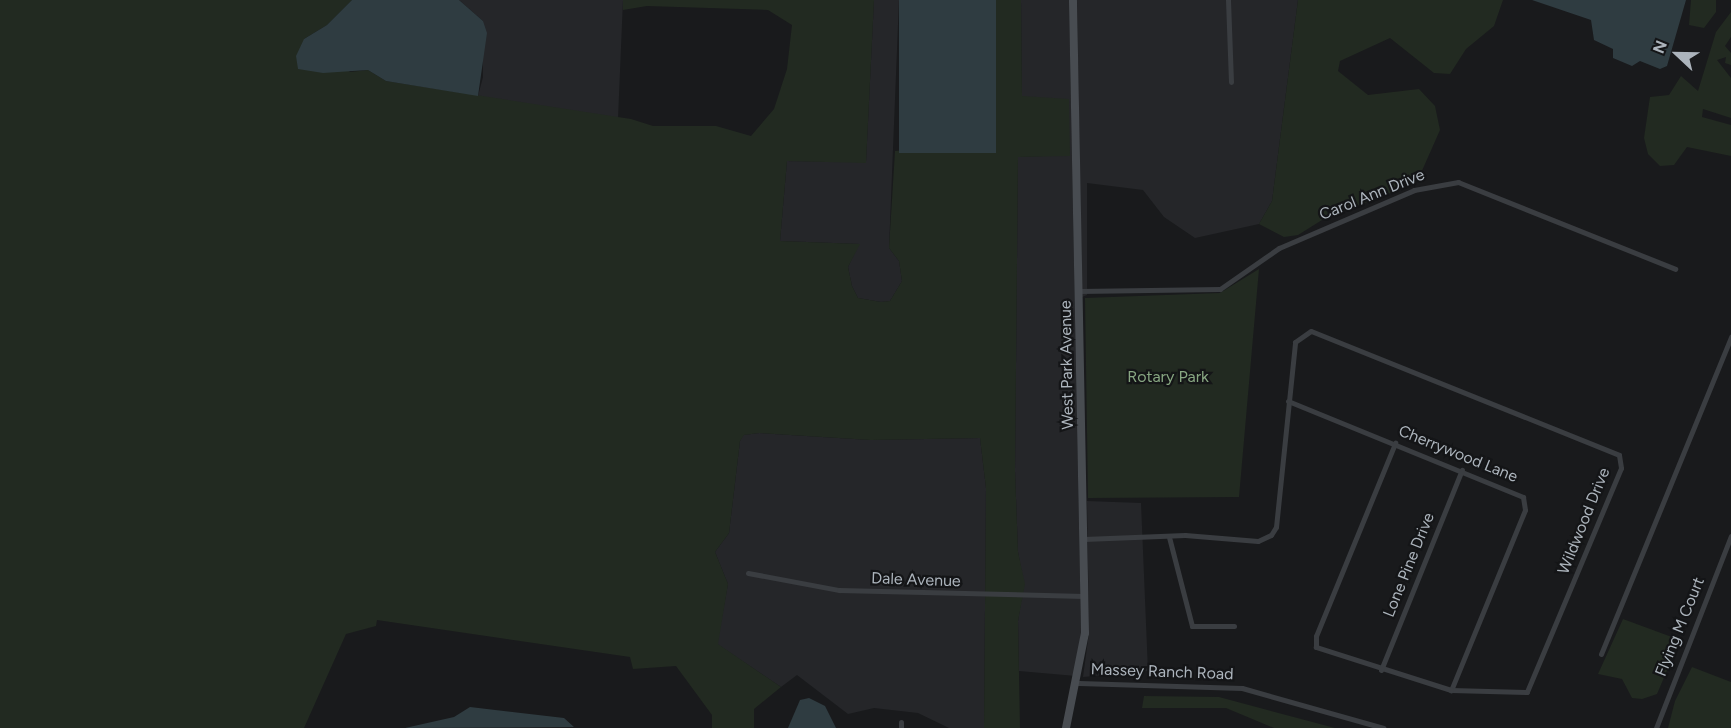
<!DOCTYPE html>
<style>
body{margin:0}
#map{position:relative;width:1731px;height:728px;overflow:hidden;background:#191a1c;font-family:Figtree,sans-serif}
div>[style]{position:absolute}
.built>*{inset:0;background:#252629}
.green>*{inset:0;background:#222a21}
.water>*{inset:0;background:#2f3c41;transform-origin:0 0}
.street>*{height:5px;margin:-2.5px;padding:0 2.5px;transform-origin:2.5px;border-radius:2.5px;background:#3a3d41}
.secondary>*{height:8px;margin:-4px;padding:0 4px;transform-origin:4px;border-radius:4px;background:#484c51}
span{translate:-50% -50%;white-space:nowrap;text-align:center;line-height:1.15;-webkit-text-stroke:4.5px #141517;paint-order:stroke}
.street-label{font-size:16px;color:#acb4bc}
.park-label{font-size:16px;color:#88a782}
.north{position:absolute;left:1647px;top:24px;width:60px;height:60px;-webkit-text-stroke:4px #141517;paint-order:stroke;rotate:292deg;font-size:16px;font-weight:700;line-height:24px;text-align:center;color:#acb4bc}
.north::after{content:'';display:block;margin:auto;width:21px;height:27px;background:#acb4bc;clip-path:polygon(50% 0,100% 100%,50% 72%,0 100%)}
</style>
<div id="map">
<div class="built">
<i style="clip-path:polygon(459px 0,623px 0,618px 119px,478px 96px,483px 77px,483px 21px)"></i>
<i style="clip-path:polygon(874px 0,899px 0,889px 248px,899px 261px,902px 281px,890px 301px,881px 302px,858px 298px,852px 286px,848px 267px,859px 244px,780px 241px,787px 161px,866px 162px)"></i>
<i style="clip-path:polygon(1021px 0,1069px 0,1081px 633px,1076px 676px,1019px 671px,1018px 621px,1024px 584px,1018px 552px,1015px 471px,1018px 157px,1070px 155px,1022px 96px)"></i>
<i style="clip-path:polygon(1077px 0,1298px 0,1272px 201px,1259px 224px,1195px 238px,1164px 217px,1143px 190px,1087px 183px,1087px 295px,1082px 297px)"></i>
<i style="clip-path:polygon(759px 433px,871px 440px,980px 438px,986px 488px,984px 728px,949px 728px,918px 713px,874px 708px,848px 714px,797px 675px,781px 687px,717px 644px,728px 584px,715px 552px,729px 533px,740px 441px,743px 435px)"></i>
<i style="clip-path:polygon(1087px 501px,1141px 503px,1148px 671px,1083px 677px,1089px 633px)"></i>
</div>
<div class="green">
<i style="clip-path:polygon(0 0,352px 0,327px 25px,304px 39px,350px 72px,368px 70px,386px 81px,631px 119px,653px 126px,716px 126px,751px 136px,774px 109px,787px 69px,792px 25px,768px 10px,647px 6px,623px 10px,623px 0,874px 0,866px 163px,787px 161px,780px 241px,860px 244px,848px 267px,852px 286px,858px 298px,881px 302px,890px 301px,902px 281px,899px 261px,889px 248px,895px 151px,993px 142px,996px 0,1021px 0,1022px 96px,1069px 99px,1070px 156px,1018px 157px,1015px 471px,1018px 552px,1025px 584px,1018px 621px,1020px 728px,984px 728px,986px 488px,980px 438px,871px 440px,759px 433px,744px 435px,740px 441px,729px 533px,715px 552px,728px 584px,718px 644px,781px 687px,754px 709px,754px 728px,712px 728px,712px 715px,676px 666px,633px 669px,630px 657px,377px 620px,376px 626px,346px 634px,304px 728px,0 728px)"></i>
<i style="clip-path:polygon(1298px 0,1503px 0,1494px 26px,1466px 49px,1450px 74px,1434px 73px,1390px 38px,1340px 61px,1338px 71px,1368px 95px,1419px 89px,1435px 106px,1440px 130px,1421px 173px,1405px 187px,1322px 220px,1298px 235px,1284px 237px,1259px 224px,1272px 201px)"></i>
<i style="clip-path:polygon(1691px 0,1716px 0,1716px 12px,1704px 28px,1689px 25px)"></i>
<i style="clip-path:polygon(1731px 12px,1731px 37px,1725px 46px,1731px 53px,1731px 65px,1725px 63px,1726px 57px,1717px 60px,1731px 78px,1731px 118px,1703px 109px,1702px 117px,1731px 125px,1731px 156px,1687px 147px,1674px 165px,1660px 166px,1648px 154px,1644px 138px,1650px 97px,1669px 95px,1681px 76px,1698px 91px,1716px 32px)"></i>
<i style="clip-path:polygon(1259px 269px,1239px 497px,1088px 498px,1085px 298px,1220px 293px)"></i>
<i style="clip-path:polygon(1623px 619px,1680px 640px,1657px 694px,1642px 699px,1632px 698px,1622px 679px,1598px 674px)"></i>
<i style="clip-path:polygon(1692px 667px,1731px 682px,1731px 728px,1668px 728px,1675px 701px)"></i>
<i style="clip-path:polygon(1144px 696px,1219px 697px,1335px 728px,1274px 728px,1226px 708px,1142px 708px)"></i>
</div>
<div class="water">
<i style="clip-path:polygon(352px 0,459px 0,483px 21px,487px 33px,478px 96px,386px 81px,368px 70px,323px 73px,298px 69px,296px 56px,304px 39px,327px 25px)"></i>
<i style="left:899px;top:0;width:97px;height:153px"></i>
<i style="clip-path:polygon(1532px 0,1686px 0,1667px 66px,1660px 69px,1640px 61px,1632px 66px,1613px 58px,1613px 49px,1594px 40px,1591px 20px)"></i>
<i style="clip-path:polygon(809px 698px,825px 706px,836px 728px,788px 728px,800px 700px)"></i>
<i style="clip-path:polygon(470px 707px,564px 718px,574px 727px,405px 728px,454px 717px)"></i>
</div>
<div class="street">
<i style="left:1228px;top:0;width:82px;rotate:87.9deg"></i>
<i style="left:1079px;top:291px;width:141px;rotate:-0.8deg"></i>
<i style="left:1220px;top:289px;width:72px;rotate:-34.8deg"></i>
<i style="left:1279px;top:248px;width:147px;rotate:-23.2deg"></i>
<i style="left:1414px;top:190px;width:45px;rotate:-10.3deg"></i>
<i style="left:1458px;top:182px;width:234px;rotate:21.8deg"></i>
<i style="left:1288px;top:401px;width:254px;rotate:22.2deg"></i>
<i style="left:1523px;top:497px;width:13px;rotate:81deg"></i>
<i style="left:1525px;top:510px;width:195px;rotate:112.3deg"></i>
<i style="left:1169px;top:537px;width:92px;rotate:75.5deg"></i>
<i style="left:1192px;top:626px;width:42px"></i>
<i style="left:1084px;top:539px;width:101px;rotate:-2.3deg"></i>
<i style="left:1185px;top:535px;width:73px;rotate:4.7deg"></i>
<i style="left:1258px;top:541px;width:14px;rotate:-25deg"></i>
<i style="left:1271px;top:535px;width:9px;rotate:-58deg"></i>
<i style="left:1276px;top:527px;width:186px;rotate:-84.1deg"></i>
<i style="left:1295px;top:342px;width:19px;rotate:-35deg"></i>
<i style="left:1311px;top:331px;width:332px;rotate:21.9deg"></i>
<i style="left:1619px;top:455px;width:13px;rotate:81deg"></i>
<i style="left:1621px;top:468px;width:243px;rotate:112.8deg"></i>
<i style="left:1527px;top:692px;width:76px;rotate:-178.5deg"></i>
<i style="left:1451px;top:690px;width:142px;rotate:-162.3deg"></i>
<i style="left:1316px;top:647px;width:11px;rotate:-90deg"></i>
<i style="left:1316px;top:636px;width:209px;rotate:-67.7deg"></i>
<i style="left:748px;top:573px;width:93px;rotate:10.6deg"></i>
<i style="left:839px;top:590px;width:245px;rotate:1.4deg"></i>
<i style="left:1601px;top:654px;width:343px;rotate:-67.7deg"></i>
<i style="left:1381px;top:670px;width:216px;rotate:-68deg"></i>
<i style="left:1079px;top:683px;width:163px;rotate:1.8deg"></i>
<i style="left:1242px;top:688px;width:147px;rotate:15.8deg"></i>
<i style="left:901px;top:728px;width:6px;rotate:-90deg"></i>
<i style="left:1656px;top:728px;width:206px;rotate:-68.7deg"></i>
</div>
<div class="secondary">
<i style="left:1066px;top:728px;width:97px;rotate:-78.7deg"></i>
<i style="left:1085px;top:633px;width:633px;rotate:-91.09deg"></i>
</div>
<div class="street-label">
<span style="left:1372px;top:195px;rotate:-22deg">Carol Ann Drive</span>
<span style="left:1067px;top:365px;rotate:-91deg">West Park Avenue</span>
<span style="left:1458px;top:454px;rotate:22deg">Cherrywood Lane</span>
<span style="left:1584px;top:521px;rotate:-68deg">Wildwood Drive</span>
<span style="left:1409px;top:565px;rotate:-68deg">Lone Pine Drive</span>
<span style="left:916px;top:580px;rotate:2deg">Dale Avenue</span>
<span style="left:1680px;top:627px;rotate:-68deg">Flying M Court</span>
<span style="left:1162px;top:672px;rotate:2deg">Massey Ranch Road</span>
</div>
<div class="park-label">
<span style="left:1168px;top:377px">Rotary Park</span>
</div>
<div class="north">N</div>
</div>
